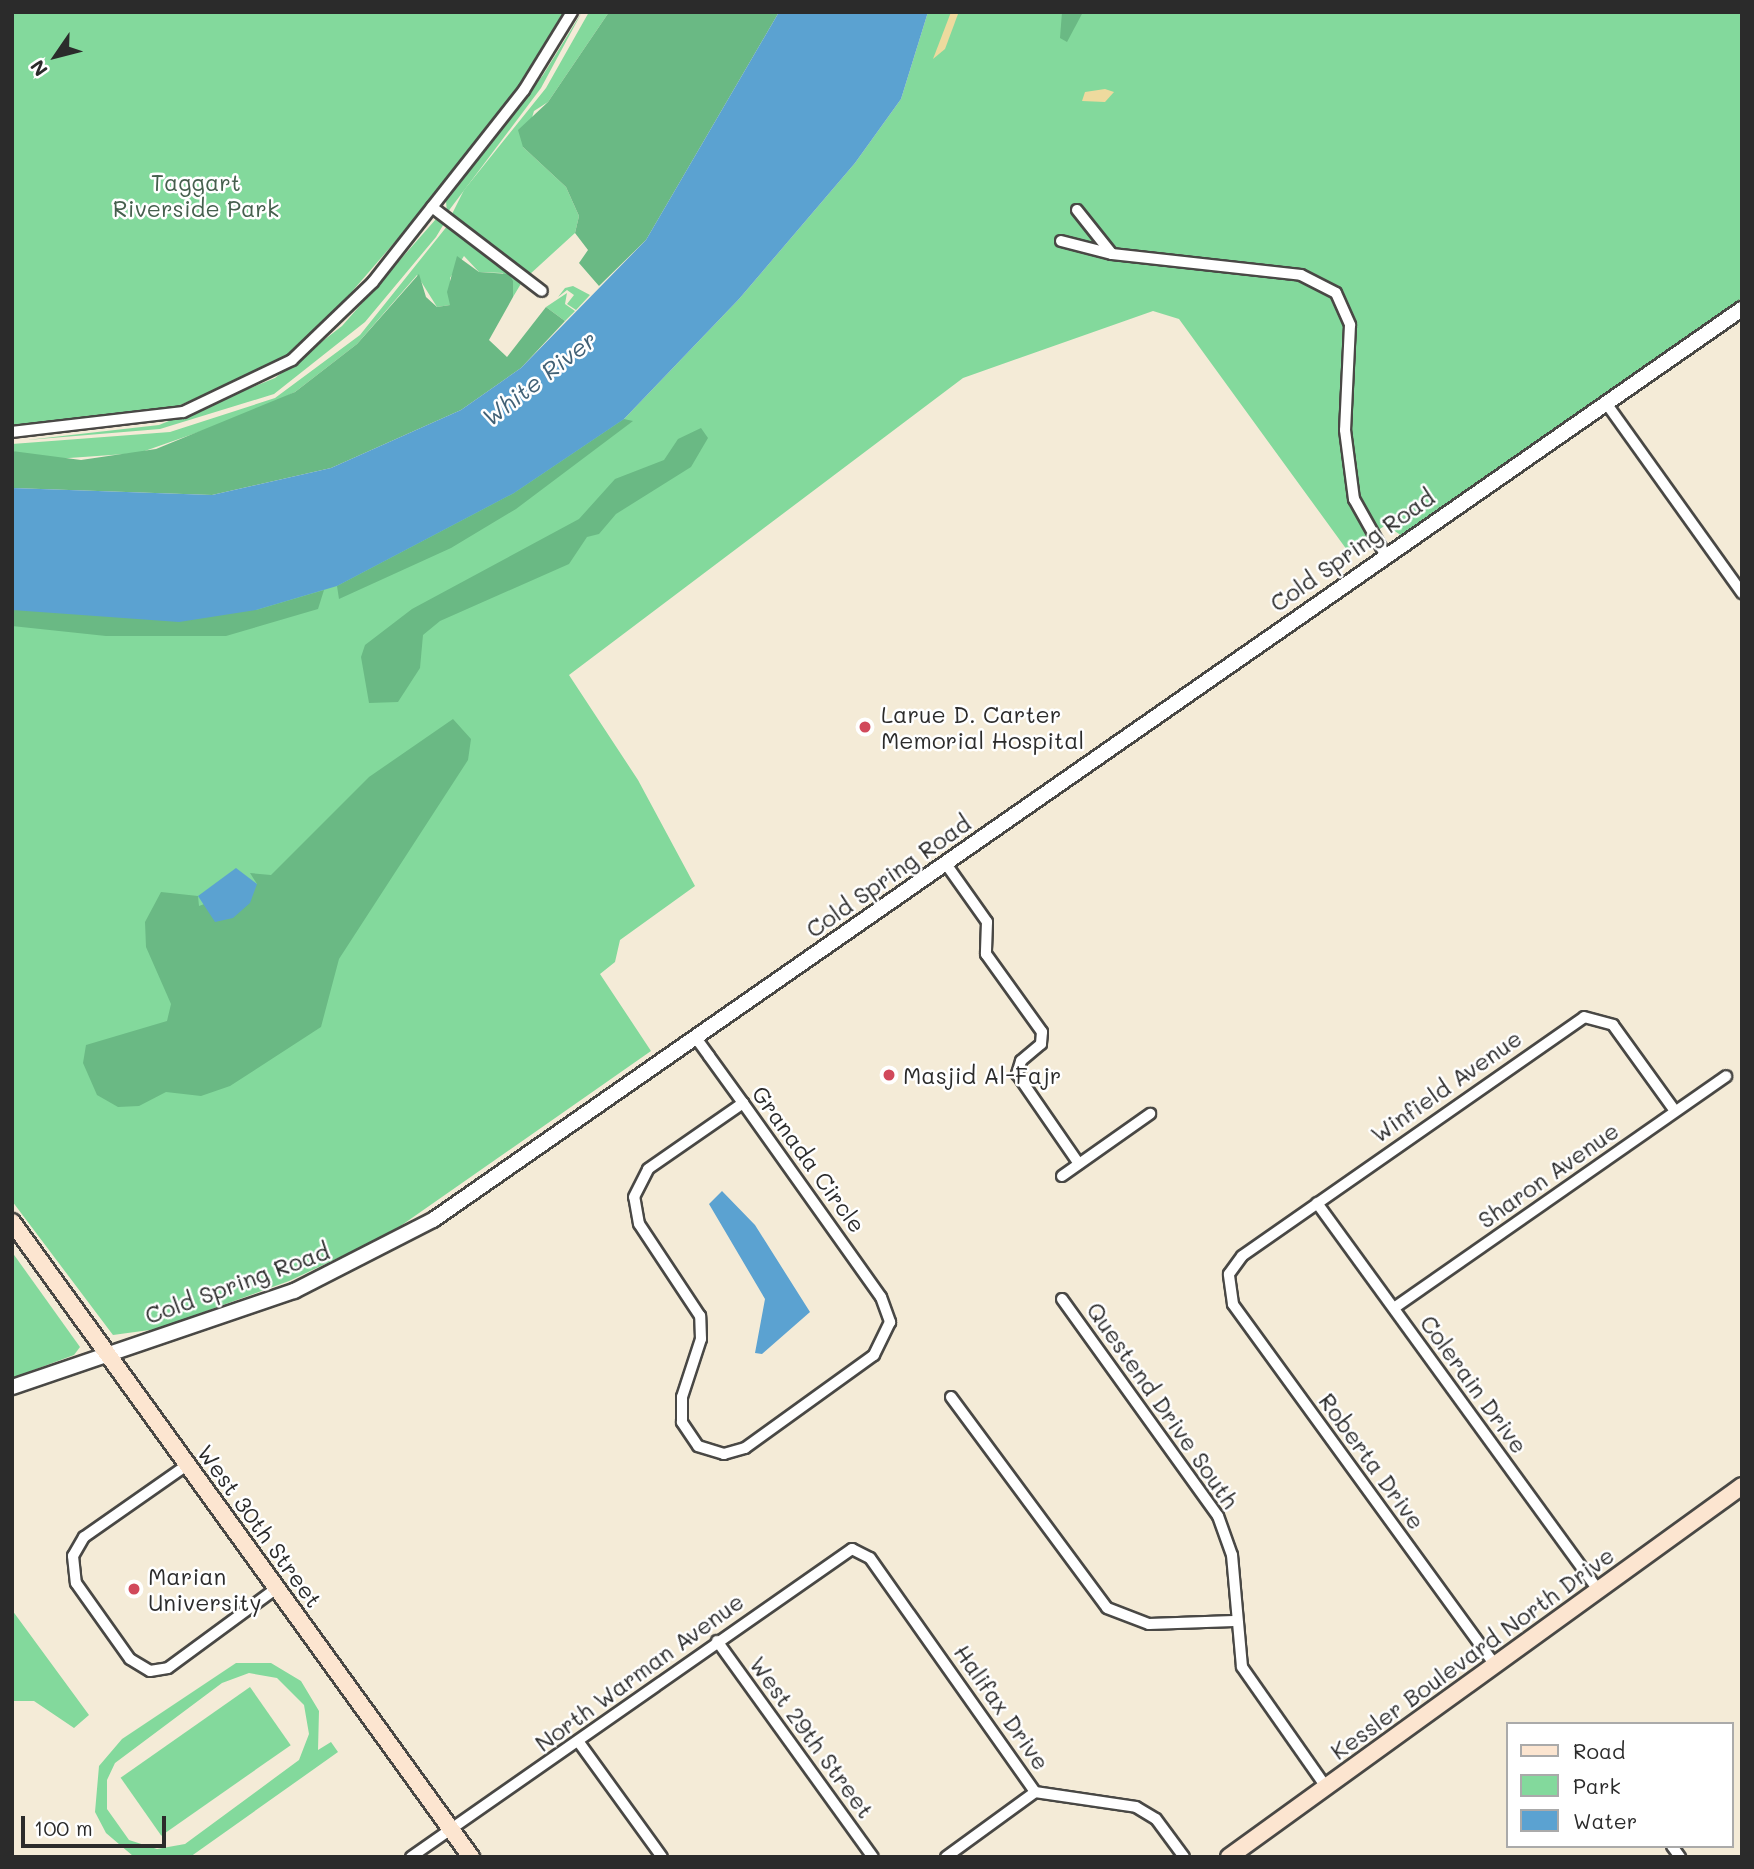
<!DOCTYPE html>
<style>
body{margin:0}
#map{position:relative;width:1754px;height:1869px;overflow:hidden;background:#f4ebd7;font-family:Mali,sans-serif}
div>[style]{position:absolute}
.green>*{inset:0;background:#83d99c;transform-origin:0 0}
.forest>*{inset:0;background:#6ab984}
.sand>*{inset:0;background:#eeda9e}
.water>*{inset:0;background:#5ba2d1}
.roads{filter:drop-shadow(2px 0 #494845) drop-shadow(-2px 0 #494845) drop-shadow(0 2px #494845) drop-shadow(0 -2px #494845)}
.minor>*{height:10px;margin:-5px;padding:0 5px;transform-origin:5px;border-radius:5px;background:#fff}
.tertiary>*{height:14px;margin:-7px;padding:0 7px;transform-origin:7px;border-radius:7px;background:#fff}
.secondary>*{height:16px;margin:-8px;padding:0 8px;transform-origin:8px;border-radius:8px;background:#fce5d0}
.dots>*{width:19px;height:19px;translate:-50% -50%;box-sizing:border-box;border:4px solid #fff;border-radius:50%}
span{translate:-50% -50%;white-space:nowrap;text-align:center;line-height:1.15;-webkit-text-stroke:5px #fff;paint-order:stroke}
.park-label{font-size:23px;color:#455f4d}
.street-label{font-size:23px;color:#2b2b2b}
.poi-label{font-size:23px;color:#2b2b2b}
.left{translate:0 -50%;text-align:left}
.water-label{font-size:24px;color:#416176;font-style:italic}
.frame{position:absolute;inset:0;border:14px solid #2b2b2b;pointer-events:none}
.legend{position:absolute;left:1506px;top:1722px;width:228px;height:126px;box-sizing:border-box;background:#fff;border:2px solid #aaa;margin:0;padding:9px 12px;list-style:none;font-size:21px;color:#2b2b2b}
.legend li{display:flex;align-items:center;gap:14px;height:35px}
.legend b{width:35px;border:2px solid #aaa}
.north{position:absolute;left:21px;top:21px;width:70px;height:70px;-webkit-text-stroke:5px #fff;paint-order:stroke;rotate:235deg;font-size:19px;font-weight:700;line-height:28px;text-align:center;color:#2b2b2b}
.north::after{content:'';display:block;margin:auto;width:24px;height:32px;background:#2b2b2b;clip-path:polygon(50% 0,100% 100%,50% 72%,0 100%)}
.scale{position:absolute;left:21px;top:1816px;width:145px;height:32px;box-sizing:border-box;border:4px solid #2b2b2b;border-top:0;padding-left:9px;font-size:21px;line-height:24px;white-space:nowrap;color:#2b2b2b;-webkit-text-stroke:5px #fff;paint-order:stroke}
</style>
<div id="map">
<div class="green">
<i style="clip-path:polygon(12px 12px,569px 12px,510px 109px,310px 340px,281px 361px,164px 412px,12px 427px)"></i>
<i style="clip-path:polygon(582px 12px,541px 88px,447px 213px,446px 201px,543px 75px)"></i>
<i style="clip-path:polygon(589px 12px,609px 12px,548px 102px,534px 111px,523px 147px,566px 187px,579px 216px,575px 233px,529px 275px,451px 216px,464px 190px,546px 88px)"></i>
<i style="clip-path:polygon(928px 12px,1742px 12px,1742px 298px,1402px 536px,1386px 525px,1347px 550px,1179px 319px,1153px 311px,963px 378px,569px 675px,638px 780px,695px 886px,620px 940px,615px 962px,600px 974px,651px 1051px,389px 1234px,289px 1281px,157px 1329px,113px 1335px,12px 1201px,12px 610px,38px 614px,624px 419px,739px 299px,855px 163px,901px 99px)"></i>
<i style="clip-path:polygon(436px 219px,445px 222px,436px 237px,365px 322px,274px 394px,160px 429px,27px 440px,159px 425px,275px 378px,342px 326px)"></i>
<i style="clip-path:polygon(448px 225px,522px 282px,513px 297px,503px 273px,479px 272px,464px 256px,450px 278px,450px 305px,437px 307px,417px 275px,357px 344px,295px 392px,253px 413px,139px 453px,41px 460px,12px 451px,12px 444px,170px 432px,275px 398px,360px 335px)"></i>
<i style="clip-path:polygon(573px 286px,590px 295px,576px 310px,567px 304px,574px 295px,567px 290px,558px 297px,565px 288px)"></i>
<i style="clip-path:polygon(567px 293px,565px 304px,575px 311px,565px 321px,546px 307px)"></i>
<i style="clip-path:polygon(12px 1252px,80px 1347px,74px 1355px,12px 1378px)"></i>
<i style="clip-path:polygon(12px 1610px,89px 1715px,74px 1728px,34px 1701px,12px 1701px)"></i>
<i style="clip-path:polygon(evenodd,236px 1663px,271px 1663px,301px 1681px,319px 1711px,318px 1750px,331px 1742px,338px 1752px,190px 1857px,133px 1856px,106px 1833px,95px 1812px,99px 1766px,122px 1739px,236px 1663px,249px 1673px,277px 1678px,304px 1705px,309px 1734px,299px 1760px,185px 1844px,157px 1849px,129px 1840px,107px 1809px,107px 1780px,115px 1763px,222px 1683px,249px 1673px)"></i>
<i style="left:250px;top:1687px;width:71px;height:158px;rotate:55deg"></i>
</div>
<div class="forest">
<i style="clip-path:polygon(609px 12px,779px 12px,646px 240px,599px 286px,579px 263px,588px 250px,575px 233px,579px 216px,566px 187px,523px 147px,518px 130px,548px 102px)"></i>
<i style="clip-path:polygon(1062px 12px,1083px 12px,1067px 42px,1060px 38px)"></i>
<i style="clip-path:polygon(457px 256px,479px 272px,509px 274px,513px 281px,513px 297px,489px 340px,507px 357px,546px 307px,565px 321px,521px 368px,461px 410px,331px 468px,212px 495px,12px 488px,12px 451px,81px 460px,156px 449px,295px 392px,357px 344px,419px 274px,426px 297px,437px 307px,450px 305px,447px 292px)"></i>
<i style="clip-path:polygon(624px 419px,633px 421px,516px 509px,451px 548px,339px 599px,337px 586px,514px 493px)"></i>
<i style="clip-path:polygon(701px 428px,708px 438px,691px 467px,616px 514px,599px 534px,587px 537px,569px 564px,440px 621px,423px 635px,420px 668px,398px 702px,369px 703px,361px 657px,365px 645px,412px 609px,579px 519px,615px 479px,664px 460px,678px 439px)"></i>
<i style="clip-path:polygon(324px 590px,318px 609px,226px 636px,106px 636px,12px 626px,12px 610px,256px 610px)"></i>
<i style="clip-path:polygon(453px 719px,471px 739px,468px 760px,339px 959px,321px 1027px,230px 1086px,201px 1096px,166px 1092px,139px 1106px,118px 1107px,97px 1095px,83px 1063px,86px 1045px,167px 1021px,171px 1004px,146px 947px,145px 922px,161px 892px,198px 896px,199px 906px,257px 884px,250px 873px,271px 875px,369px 777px)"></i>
</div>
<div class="sand">
<i style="clip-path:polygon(951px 12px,958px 14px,945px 49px,933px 59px)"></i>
<i style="clip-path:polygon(1105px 89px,1114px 92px,1105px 102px,1082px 101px,1085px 92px)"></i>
</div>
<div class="water">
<i style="clip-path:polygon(779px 12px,928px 12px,901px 99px,855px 163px,739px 299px,624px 419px,514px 493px,337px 586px,256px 610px,179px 622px,12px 610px,12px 488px,212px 495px,331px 468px,461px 410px,521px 368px,646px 240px)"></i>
<i style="clip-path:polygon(236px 868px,257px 884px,250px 903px,233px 918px,215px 922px,198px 896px)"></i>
<i style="clip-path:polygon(722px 1191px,755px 1225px,810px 1312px,762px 1354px,755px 1353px,765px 1299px,709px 1204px)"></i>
</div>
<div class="roads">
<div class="minor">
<i style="left:432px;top:207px;width:138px;rotate:37.4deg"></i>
<i style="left:1077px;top:210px;width:56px;rotate:51.5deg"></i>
<i style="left:1112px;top:254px;width:190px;rotate:6.3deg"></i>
<i style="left:1301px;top:275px;width:39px;rotate:27deg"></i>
<i style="left:1336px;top:293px;width:35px;rotate:66deg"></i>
<i style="left:1350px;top:325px;width:105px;rotate:92.7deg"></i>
<i style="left:1345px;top:430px;width:70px;rotate:82.6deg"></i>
<i style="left:1354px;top:499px;width:65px;rotate:60.7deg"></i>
<i style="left:1061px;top:241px;width:53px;rotate:14.3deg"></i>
<i style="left:1606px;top:403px;width:234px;rotate:54.4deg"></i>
<i style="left:12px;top:432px;width:172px;rotate:-6.7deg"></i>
<i style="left:183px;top:412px;width:121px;rotate:-25.5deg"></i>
<i style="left:292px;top:360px;width:112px;rotate:-43.9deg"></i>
<i style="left:373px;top:282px;width:244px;rotate:-51.8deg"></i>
<i style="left:524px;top:90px;width:92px;rotate:-58.4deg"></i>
<i style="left:946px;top:864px;width:71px;rotate:54.7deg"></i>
<i style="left:987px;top:922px;width:32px;rotate:92deg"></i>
<i style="left:986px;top:954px;width:96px;rotate:54.3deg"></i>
<i style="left:1042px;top:1032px;width:12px;rotate:95deg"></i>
<i style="left:1041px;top:1044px;width:26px;rotate:140deg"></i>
<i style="left:1021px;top:1061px;width:14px;rotate:107deg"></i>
<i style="left:1017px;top:1074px;width:109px;rotate:55.4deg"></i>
<i style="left:696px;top:1038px;width:22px;rotate:54deg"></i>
<i style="left:709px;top:1056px;width:58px;rotate:54.1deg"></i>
<i style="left:743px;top:1103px;width:238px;rotate:54.6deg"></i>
<i style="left:881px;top:1297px;width:27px;rotate:70deg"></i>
<i style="left:890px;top:1322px;width:37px;rotate:116deg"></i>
<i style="left:874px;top:1355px;width:159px;rotate:144.2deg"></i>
<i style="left:745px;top:1448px;width:22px;rotate:164deg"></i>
<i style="left:724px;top:1454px;width:27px;rotate:-163deg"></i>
<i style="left:698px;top:1446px;width:29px;rotate:-124deg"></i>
<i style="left:682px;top:1422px;width:25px;rotate:-90deg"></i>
<i style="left:682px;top:1397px;width:61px;rotate:-71.9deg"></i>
<i style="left:701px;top:1339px;width:23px;rotate:-92deg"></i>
<i style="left:700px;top:1316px;width:110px;rotate:-123.5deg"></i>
<i style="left:639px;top:1224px;width:27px;rotate:-100deg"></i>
<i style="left:634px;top:1197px;width:31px;rotate:-63deg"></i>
<i style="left:648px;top:1169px;width:116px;rotate:-34.8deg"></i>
<i style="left:1062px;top:1176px;width:108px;rotate:-35.2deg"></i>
<i style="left:1317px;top:1203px;width:478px;rotate:54deg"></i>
<i style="left:1062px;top:1299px;width:267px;rotate:54.3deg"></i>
<i style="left:1218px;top:1516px;width:41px;rotate:70.3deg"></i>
<i style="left:1232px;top:1555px;width:112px;rotate:84.9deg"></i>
<i style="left:1242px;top:1667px;width:146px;rotate:55deg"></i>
<i style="left:1394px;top:1308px;width:405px;rotate:-34.9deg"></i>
<i style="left:951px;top:1397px;width:262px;rotate:53.5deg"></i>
<i style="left:1107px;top:1608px;width:45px;rotate:20.9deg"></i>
<i style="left:1149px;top:1624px;width:85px;rotate:-2deg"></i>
<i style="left:187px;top:1465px;width:126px;rotate:145deg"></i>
<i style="left:84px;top:1537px;width:22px;rotate:120deg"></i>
<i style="left:73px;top:1556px;width:27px;rotate:84deg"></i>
<i style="left:76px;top:1583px;width:93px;rotate:54.6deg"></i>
<i style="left:130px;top:1659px;width:23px;rotate:31deg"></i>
<i style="left:150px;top:1671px;width:18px;rotate:-9deg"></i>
<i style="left:168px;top:1668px;width:135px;rotate:-36.3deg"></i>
<i style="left:717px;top:1641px;width:266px;rotate:54.2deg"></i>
<i style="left:1495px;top:1665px;width:446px;rotate:-126deg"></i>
<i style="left:1233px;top:1304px;width:30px;rotate:-98deg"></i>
<i style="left:1229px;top:1274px;width:22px;rotate:-54deg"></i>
<i style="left:1242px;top:1256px;width:417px;rotate:-34.9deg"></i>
<i style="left:1584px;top:1017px;width:30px;rotate:15deg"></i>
<i style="left:1613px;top:1025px;width:106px;rotate:54.2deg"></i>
<i style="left:578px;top:1741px;width:143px;rotate:54.1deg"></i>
<i style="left:1672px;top:1846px;width:14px;rotate:54deg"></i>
<i style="left:411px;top:1857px;width:538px;rotate:-34.93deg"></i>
<i style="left:852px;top:1549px;width:20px;rotate:27deg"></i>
<i style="left:870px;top:1558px;width:286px;rotate:54.8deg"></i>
<i style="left:1035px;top:1792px;width:102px;rotate:8.4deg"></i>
<i style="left:1136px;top:1807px;width:23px;rotate:31deg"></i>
<i style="left:1156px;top:1819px;width:47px;rotate:53.6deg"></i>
<i style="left:946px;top:1857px;width:110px;rotate:-36.1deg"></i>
</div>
<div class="tertiary">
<i style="left:12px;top:1387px;width:298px;rotate:-18.8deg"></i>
<i style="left:294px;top:1291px;width:156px;rotate:-27.1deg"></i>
<i style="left:433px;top:1220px;width:1595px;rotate:-34.84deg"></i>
</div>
<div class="secondary">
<i style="left:12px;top:1222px;width:784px;rotate:54.14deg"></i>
<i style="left:1229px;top:1857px;width:633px;rotate:-35.87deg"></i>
</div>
</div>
<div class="dots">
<i style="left:865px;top:727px;background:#d1495b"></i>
<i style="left:889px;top:1075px;background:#d1495b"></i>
<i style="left:134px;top:1589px;background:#d1495b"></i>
</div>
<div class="park-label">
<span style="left:196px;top:195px">Taggart<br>Riverside Park</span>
</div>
<div class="street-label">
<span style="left:1352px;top:550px;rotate:-35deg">Cold Spring Road</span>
<span style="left:888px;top:876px;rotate:-35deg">Cold Spring Road</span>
<span style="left:1446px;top:1086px;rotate:-35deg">Winfield Avenue</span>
<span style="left:809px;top:1159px;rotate:54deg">Granada Circle</span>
<span style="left:1548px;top:1175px;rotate:-35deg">Sharon Avenue</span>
<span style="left:237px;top:1283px;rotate:-20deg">Cold Spring Road</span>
<span style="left:1474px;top:1384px;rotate:54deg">Colerain Drive</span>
<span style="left:1163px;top:1405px;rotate:55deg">Questend Drive South</span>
<span style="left:1372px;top:1461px;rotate:54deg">Roberta Drive</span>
<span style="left:260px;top:1526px;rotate:54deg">West 30th Street</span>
<span style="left:1472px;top:1653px;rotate:-36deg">Kessler Boulevard North Drive</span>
<span style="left:639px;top:1672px;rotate:-36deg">North Warman Avenue</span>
<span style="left:1002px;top:1707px;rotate:55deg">Halifax Drive</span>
<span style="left:812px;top:1737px;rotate:54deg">West 29th Street</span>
</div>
<div class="poi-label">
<span class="left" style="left:881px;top:727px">Larue D. Carter<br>Memorial Hospital</span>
<span class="left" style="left:903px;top:1075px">Masjid Al-Fajr</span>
<span class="left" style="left:148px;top:1589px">Marian<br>University</span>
</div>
<div class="water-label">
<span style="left:539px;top:378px;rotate:-38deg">White River</span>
</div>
<div class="frame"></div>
<ul class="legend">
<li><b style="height:9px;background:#fce5d0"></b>Road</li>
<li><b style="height:19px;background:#83d99c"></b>Park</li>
<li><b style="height:19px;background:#5ba2d1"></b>Water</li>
</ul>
<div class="north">N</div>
<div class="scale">100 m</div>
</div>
